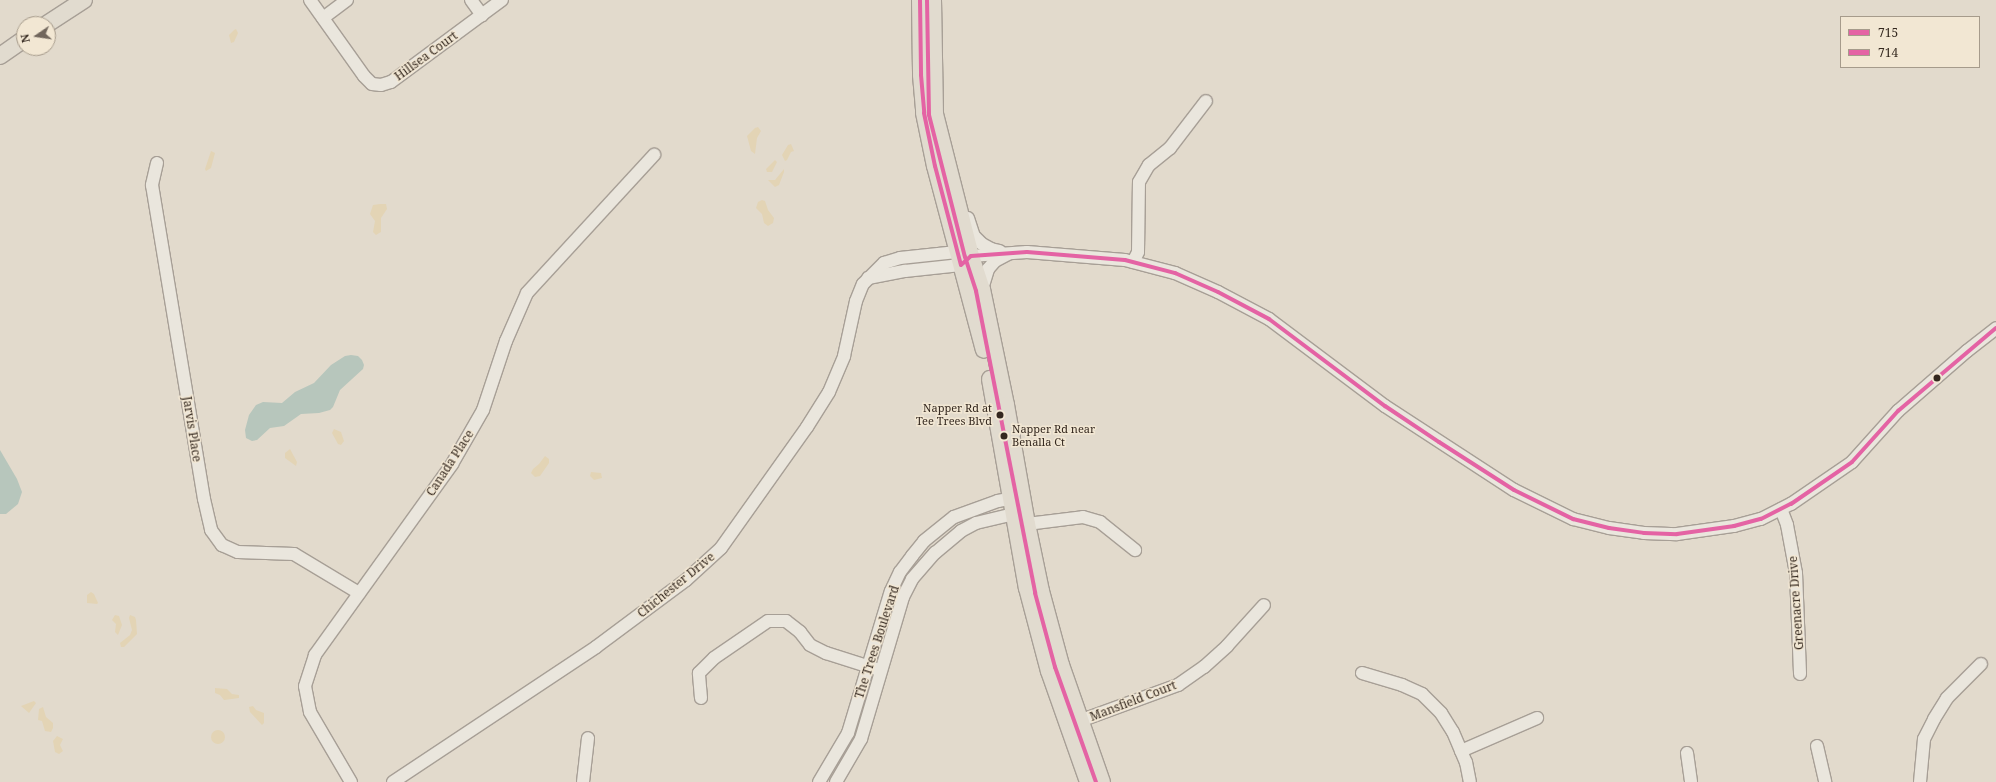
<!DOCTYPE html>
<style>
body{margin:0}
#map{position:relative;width:1996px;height:782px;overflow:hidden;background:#e2dacc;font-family:"Noto Serif",serif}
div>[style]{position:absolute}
.sand>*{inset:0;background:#e3d4b5}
.round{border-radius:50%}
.water>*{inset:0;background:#b7c6bc}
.roads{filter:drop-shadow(1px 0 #a79f96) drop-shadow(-1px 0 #a79f96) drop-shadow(0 1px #a79f96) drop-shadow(0 -1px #a79f96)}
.minor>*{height:12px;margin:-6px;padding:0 6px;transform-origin:6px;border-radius:6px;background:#eae6dd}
.major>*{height:16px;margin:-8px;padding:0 8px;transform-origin:8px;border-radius:8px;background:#e1dbcf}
.bus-1>*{height:4px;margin:-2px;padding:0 2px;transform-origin:2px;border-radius:2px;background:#e463a4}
.bus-2>*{height:4px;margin:-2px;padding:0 2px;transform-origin:2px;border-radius:2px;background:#e463a4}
.dots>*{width:11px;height:11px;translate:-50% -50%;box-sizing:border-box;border:2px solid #f2e7d3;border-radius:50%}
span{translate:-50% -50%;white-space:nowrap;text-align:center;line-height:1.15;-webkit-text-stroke:3px #f2e7d3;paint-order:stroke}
.bus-label{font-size:11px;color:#34281f}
.right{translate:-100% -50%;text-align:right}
.left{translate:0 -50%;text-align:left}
.street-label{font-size:12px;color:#34281f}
.legend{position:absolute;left:1840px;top:16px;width:140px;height:52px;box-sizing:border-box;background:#f2e7d3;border:1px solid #a69b8b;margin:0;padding:5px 7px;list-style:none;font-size:12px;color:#34281f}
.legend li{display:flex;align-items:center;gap:8px;height:20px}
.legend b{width:20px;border:1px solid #a69b8b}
.north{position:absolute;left:16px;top:16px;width:40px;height:40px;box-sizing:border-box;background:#f2e7d3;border:1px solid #a69b8b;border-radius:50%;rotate:257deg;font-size:11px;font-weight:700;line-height:16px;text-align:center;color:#34281f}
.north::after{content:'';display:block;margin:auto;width:14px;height:18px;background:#71665c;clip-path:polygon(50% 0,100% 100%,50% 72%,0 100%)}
</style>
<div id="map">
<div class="sand">
<i style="clip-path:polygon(234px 30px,236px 29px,238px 33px,234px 42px,231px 43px,229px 35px)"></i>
<i style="clip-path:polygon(758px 127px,761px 131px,757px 138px,755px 154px,751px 151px,747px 136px,755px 128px)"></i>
<i style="clip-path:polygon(791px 144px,794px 151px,791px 152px,787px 160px,785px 161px,782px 155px,788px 145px)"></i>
<i style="clip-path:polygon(211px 151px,215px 153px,211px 168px,206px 171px,205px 169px)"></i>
<i style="clip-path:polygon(775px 160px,777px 162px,772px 172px,767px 172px,766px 169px)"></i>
<i style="clip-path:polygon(784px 169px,784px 172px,779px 185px,775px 187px,768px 180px,775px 180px)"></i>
<i style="clip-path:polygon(762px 200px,765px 201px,768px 210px,774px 218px,773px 223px,768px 226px,764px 223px,762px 214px,756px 208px,758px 202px)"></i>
<i style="clip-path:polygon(380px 204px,386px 204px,387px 209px,381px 218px,381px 232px,376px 235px,373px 232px,375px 221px,370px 214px,373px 205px)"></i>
<i style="clip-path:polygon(334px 429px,341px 432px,344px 441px,341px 445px,338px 444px,332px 433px)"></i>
<i style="clip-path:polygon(290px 449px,297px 462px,296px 466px,285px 458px,285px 453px)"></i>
<i style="clip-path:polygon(545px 456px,549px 459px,549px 463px,540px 476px,535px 477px,531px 473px,533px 469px,539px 464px)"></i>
<i style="clip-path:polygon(591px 472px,601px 473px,602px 478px,594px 480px,590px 476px)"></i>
<i style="clip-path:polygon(91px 592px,94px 594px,98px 603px,97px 604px,87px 603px,87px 595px)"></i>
<i style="clip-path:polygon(115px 615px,119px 616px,122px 625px,118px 635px,115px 632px,116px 624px,112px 620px)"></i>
<i style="clip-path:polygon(130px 615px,135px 617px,136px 620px,137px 634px,124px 647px,121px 647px,120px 643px,130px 635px,132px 630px,129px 618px)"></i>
<i style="clip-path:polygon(215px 688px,227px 689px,232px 694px,239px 695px,239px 698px,224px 700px,220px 695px,215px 693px)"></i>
<i style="clip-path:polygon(34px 701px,36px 703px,29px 713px,21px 706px)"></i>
<i style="clip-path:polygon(253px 706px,256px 710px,264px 713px,264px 723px,262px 725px,250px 712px,249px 707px)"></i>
<i style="clip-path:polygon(43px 707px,46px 717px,53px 723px,53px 728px,51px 732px,45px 731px,42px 721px,38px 720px,39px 709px)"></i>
<i class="round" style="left:211px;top:730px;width:14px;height:14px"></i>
<i style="clip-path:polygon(57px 736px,63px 739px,60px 745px,63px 751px,59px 754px,55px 752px,53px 741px)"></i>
</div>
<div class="water">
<i style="clip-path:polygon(351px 355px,358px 356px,362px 360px,364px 365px,363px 369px,340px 390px,333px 407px,330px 410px,319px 413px,301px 414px,284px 426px,270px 428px,257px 440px,252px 441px,246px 438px,245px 430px,249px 415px,256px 405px,263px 402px,282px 403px,295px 392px,314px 383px,331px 365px,345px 356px)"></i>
<i style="clip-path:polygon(0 450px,17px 479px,22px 492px,18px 504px,6px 514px,0 514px)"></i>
</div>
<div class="roads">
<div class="minor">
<i style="left:310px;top:0;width:93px;rotate:54.6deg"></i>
<i style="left:364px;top:76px;width:11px;rotate:45deg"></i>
<i style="left:372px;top:84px;width:9px;rotate:6deg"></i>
<i style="left:381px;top:85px;width:10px;rotate:-17deg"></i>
<i style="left:391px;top:82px;width:138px;rotate:-36.5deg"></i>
<i style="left:471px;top:0;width:19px;rotate:54deg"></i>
<i style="left:323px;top:18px;width:30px;rotate:-37deg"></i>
<i style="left:157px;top:163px;width:23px;rotate:103deg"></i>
<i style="left:152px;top:185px;width:318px;rotate:80.6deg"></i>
<i style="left:204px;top:499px;width:32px;rotate:77deg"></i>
<i style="left:211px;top:530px;width:19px;rotate:54deg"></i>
<i style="left:222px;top:545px;width:17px;rotate:24deg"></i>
<i style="left:238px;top:552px;width:56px;rotate:2deg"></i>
<i style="left:294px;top:554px;width:76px;rotate:31deg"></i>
<i style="left:968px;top:218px;width:19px;rotate:72deg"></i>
<i style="left:974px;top:236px;width:11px;rotate:45deg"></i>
<i style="left:982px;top:244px;width:10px;rotate:29deg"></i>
<i style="left:991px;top:249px;width:9px;rotate:13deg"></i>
<i style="left:1133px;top:262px;width:11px;rotate:-63deg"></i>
<i style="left:1138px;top:252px;width:70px;rotate:-89.2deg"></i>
<i style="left:1139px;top:182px;width:20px;rotate:-60deg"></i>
<i style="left:1149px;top:165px;width:27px;rotate:-39deg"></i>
<i style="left:1170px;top:148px;width:59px;rotate:-52.5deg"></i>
<i style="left:868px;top:278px;width:38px;rotate:-11deg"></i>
<i style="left:905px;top:271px;width:56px;rotate:-6.1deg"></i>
<i style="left:961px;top:265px;width:9px;rotate:-41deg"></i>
<i style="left:982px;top:289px;width:21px;rotate:-73deg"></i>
<i style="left:988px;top:269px;width:11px;rotate:-49deg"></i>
<i style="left:995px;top:261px;width:15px;rotate:-28deg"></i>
<i style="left:1781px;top:509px;width:17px;rotate:69deg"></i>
<i style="left:1787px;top:525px;width:49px;rotate:79.4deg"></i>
<i style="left:1796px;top:573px;width:101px;rotate:87.7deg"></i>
<i style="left:1019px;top:525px;width:64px;rotate:-7.1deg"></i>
<i style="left:1083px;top:517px;width:18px;rotate:16deg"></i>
<i style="left:1100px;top:522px;width:45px;rotate:38.7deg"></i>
<i style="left:1362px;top:673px;width:42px;rotate:16.7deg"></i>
<i style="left:1402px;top:685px;width:22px;rotate:24deg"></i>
<i style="left:1422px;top:694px;width:27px;rotate:45deg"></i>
<i style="left:1441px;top:713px;width:22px;rotate:58deg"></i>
<i style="left:1453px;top:732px;width:33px;rotate:67deg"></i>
<i style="left:1466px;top:762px;width:20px;rotate:79deg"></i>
<i style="left:701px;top:698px;width:25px;rotate:-95deg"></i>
<i style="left:699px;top:673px;width:21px;rotate:-45deg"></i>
<i style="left:714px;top:658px;width:65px;rotate:-34.4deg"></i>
<i style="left:768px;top:621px;width:18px"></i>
<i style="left:786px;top:621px;width:18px;rotate:38deg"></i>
<i style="left:800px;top:632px;width:16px;rotate:52deg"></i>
<i style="left:810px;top:645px;width:18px;rotate:27deg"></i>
<i style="left:826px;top:653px;width:52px;rotate:17.7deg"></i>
<i style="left:1074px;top:723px;width:111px;rotate:-20.1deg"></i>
<i style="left:1178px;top:685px;width:32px;rotate:-35deg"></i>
<i style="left:1204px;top:667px;width:31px;rotate:-42deg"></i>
<i style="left:1227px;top:646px;width:55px;rotate:-47.9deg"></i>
<i style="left:1817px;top:746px;width:37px;rotate:77deg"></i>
<i style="left:1461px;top:751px;width:83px;rotate:-23.5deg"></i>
<i style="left:1687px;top:753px;width:29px;rotate:82deg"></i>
<i style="left:351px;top:782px;width:81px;rotate:-120.4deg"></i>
<i style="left:310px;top:712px;width:26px;rotate:-101deg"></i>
<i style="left:305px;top:686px;width:33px;rotate:-72deg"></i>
<i style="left:315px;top:655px;width:235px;rotate:-54.3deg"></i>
<i style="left:452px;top:464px;width:62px;rotate:-60.1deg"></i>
<i style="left:483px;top:410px;width:73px;rotate:-71.6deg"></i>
<i style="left:506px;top:341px;width:52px;rotate:-66.4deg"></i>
<i style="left:527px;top:293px;width:188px;rotate:-47.4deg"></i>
<i style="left:393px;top:782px;width:244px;rotate:-33.6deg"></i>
<i style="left:596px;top:647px;width:112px;rotate:-36.7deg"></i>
<i style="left:686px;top:580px;width:47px;rotate:-42.4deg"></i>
<i style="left:721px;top:548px;width:148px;rotate:-54.6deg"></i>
<i style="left:807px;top:427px;width:41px;rotate:-57.8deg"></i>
<i style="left:829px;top:392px;width:39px;rotate:-67deg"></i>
<i style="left:844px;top:356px;width:56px;rotate:-77.7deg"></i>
<i style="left:856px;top:301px;width:18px;rotate:-68deg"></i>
<i style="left:863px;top:284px;width:30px;rotate:-45deg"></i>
<i style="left:884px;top:263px;width:17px;rotate:-17deg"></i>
<i style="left:900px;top:258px;width:57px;rotate:-6deg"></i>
<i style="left:957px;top:252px;width:15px;rotate:16deg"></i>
<i style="left:971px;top:256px;width:56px;rotate:-4.1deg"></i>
<i style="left:1027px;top:252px;width:98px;rotate:4.7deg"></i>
<i style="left:1125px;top:260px;width:52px;rotate:14.6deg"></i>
<i style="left:1175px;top:273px;width:47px;rotate:23.8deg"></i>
<i style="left:1218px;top:292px;width:58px;rotate:27.9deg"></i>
<i style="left:1269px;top:319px;width:145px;rotate:36.9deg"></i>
<i style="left:1385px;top:406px;width:154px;rotate:33.1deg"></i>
<i style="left:1514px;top:490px;width:66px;rotate:26.2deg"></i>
<i style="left:1573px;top:519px;width:37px;rotate:14deg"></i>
<i style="left:1609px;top:528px;width:35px;rotate:8deg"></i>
<i style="left:1644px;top:533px;width:33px;rotate:2deg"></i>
<i style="left:1677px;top:534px;width:58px;rotate:-8deg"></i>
<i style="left:1734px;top:526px;width:28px;rotate:-15deg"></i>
<i style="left:1761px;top:519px;width:34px;rotate:-27deg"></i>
<i style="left:1791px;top:504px;width:74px;rotate:-34.5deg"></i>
<i style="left:1852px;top:462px;width:69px;rotate:-48deg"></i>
<i style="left:1898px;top:411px;width:91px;rotate:-41deg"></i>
<i style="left:1967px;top:351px;width:37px;rotate:-38deg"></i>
<i style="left:583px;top:782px;width:44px;rotate:-83.5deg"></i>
<i style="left:819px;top:782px;width:57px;rotate:-59.4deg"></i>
<i style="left:848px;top:733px;width:148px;rotate:-73.2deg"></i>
<i style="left:891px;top:591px;width:21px;rotate:-65deg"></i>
<i style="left:900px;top:572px;width:20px;rotate:-53deg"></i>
<i style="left:912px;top:556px;width:19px;rotate:-51deg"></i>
<i style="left:924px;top:541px;width:38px;rotate:-39deg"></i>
<i style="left:954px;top:517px;width:47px;rotate:-20deg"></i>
<i style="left:998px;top:501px;width:20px;rotate:-11deg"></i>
<i style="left:836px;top:782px;width:50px;rotate:-59.8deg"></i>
<i style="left:861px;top:739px;width:148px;rotate:-73.5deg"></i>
<i style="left:903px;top:597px;width:20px;rotate:-63deg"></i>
<i style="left:912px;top:579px;width:35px;rotate:-49deg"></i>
<i style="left:935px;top:553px;width:34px;rotate:-40deg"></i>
<i style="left:961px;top:531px;width:17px;rotate:-28deg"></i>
<i style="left:976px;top:523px;width:47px;rotate:-13.4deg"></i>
<i style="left:1920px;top:782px;width:43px;rotate:-84.7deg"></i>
<i style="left:1924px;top:739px;width:22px;rotate:-63deg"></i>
<i style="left:1934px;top:719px;width:25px;rotate:-58deg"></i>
<i style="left:1947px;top:698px;width:48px;rotate:-45deg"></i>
</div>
<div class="major">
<i style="left:920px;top:0;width:75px;rotate:89.2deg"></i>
<i style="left:921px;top:75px;width:38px;rotate:85deg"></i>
<i style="left:924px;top:113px;width:54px;rotate:78.3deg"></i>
<i style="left:935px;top:166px;width:190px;rotate:75.1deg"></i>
<i style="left:933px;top:0;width:114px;rotate:89deg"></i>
<i style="left:935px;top:114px;width:146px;rotate:75.8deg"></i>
<i style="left:971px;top:256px;width:35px;rotate:72deg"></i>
<i style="left:982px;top:289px;width:118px;rotate:78.3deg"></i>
<i style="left:1006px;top:405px;width:121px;rotate:80deg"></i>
<i style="left:1027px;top:524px;width:68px;rotate:78.2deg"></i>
<i style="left:1041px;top:591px;width:77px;rotate:74.9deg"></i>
<i style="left:1061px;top:665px;width:124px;rotate:70.7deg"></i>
<i style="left:47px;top:24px;width:44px;rotate:-33deg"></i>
<i style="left:0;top:56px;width:29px;rotate:-35deg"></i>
<i style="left:990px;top:379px;width:212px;rotate:80deg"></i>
<i style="left:1027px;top:588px;width:86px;rotate:75.2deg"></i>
<i style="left:1049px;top:671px;width:118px;rotate:70.6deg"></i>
</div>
</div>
<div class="bus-1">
<i style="left:920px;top:0;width:75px;rotate:89.2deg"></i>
<i style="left:921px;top:75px;width:38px;rotate:85deg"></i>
<i style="left:924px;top:113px;width:54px;rotate:78.3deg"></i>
<i style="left:935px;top:166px;width:102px;rotate:75.3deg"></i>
<i style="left:961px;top:265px;width:13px;rotate:-42deg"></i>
<i style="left:971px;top:256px;width:56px;rotate:-4.1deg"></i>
<i style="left:1027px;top:252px;width:98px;rotate:4.7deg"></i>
<i style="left:1125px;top:260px;width:52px;rotate:14.6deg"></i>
<i style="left:1175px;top:273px;width:47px;rotate:23.8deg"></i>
<i style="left:1218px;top:292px;width:58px;rotate:27.9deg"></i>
<i style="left:1269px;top:319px;width:145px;rotate:36.9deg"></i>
<i style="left:1385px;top:406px;width:65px;rotate:33.7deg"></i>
<i style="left:1439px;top:442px;width:89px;rotate:32.6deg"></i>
<i style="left:1514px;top:490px;width:66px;rotate:26.2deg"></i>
<i style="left:1573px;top:519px;width:37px;rotate:14deg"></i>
<i style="left:1609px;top:528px;width:35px;rotate:8deg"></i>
<i style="left:1644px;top:533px;width:33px;rotate:2deg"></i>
<i style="left:1677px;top:534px;width:58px;rotate:-8deg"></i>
<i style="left:1734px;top:526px;width:28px;rotate:-15deg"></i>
<i style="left:1761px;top:519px;width:34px;rotate:-27deg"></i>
<i style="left:1791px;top:504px;width:74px;rotate:-34.5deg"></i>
<i style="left:1852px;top:462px;width:69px;rotate:-48deg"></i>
<i style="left:1898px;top:411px;width:128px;rotate:-40.3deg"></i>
</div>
<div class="bus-2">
<i style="left:927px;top:0;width:115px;rotate:89deg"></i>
<i style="left:929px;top:115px;width:146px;rotate:75.8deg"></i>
<i style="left:965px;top:257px;width:36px;rotate:72deg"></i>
<i style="left:976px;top:291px;width:308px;rotate:78.9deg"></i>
<i style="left:1035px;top:593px;width:77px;rotate:74.9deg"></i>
<i style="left:1055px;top:667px;width:122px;rotate:70.4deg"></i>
</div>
<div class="dots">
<i style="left:1937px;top:378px;background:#34281f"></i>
<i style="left:1000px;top:415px;background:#34281f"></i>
<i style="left:1004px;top:436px;background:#34281f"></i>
</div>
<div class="bus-label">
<span class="right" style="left:992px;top:415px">Napper Rd at<br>Tee Trees Blvd</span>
<span class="left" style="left:1012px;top:436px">Napper Rd near<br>Benalla Ct</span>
</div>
<div class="street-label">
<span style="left:426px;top:56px;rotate:-36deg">Hillsea Court</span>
<span style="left:192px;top:429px;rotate:81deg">Jarvis Place</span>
<span style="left:450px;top:463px;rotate:-57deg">Canada Place</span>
<span style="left:676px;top:585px;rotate:-39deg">Chichester Drive</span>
<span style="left:1796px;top:603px;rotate:-94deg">Greenacre Drive</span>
<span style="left:877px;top:642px;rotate:-72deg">The Trees Boulevard</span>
<span style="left:1133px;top:701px;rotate:-21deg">Mansfield Court</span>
</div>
<ul class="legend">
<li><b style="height:5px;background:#e463a4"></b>715</li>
<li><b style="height:5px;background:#e463a4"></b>714</li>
</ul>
<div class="north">N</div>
</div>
